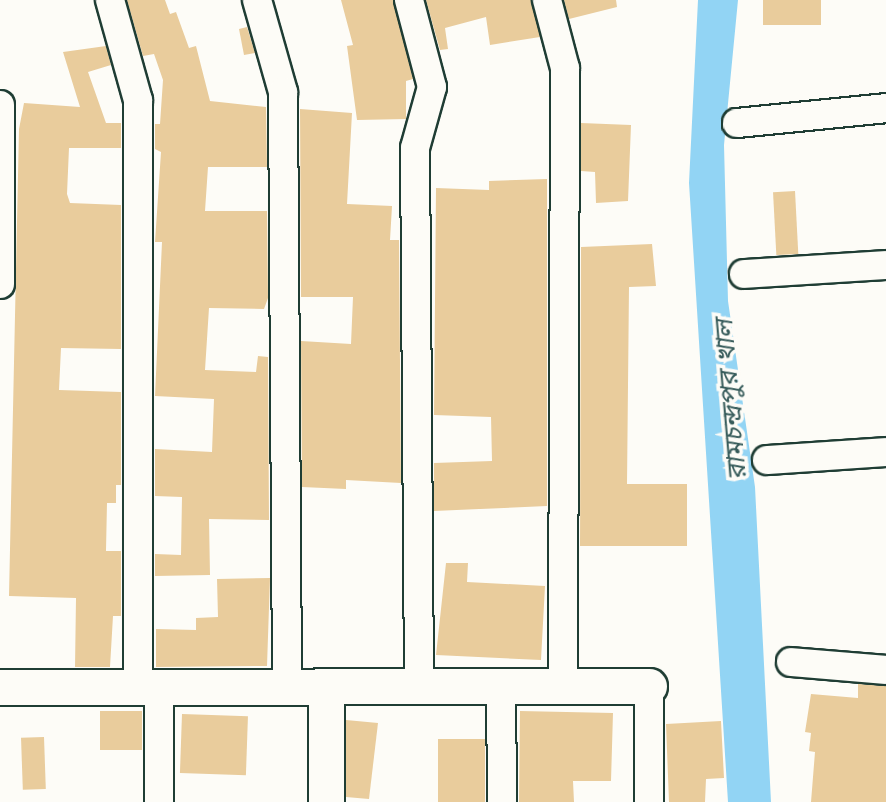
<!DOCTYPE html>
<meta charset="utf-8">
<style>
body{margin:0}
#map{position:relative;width:886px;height:802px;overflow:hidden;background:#fdfcf7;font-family:"Shantell Sans","Noto Sans Bengali",sans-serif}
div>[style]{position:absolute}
.water>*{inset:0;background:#92d4f4}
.building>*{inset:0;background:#e9cc9c;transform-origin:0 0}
.roads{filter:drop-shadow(2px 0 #1f3d34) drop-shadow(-2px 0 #1f3d34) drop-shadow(0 2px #1f3d34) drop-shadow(0 -2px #1f3d34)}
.minor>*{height:28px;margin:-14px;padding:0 14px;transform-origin:14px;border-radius:14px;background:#fdfcf7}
.tertiary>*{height:35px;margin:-17.5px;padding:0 17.5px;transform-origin:17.5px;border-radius:17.5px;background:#fdfcf7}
span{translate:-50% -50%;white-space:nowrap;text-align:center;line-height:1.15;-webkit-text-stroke:7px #fdfcf7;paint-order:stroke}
.water-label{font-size:26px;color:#365b5a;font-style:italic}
</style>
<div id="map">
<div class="water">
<i style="clip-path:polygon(698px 0,738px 0,724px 145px,728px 301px,755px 487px,771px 802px,728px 802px,689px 183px)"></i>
</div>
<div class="building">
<i style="clip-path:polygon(127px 0,165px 0,170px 14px,176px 12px,189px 48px,196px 46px,210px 101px,266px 107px,267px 167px,208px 167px,205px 211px,267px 211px,268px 298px,264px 309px,209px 308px,205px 370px,256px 372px,258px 356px,268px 357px,269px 520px,209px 519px,210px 575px,155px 576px,155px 554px,181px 555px,182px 497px,155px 496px,155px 449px,212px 452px,214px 399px,155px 396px,162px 242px,155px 242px,161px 152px,155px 149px,155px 124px,160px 124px,163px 80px,154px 54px,143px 56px)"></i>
<i style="clip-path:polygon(341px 0,393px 0,413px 79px,406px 81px,406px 119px,357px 120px,347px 46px,353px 45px)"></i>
<i style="clip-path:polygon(426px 0,531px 0,540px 37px,490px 45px,486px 17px,445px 28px,448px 49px,440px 50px)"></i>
<i style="clip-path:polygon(564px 0,616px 0,617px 7px,569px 19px)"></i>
<i style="left:763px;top:0;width:58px;height:25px"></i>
<i style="clip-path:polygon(247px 27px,255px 53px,244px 55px,239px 29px)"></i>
<i style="clip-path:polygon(106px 46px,111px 65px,88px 72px,106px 123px,121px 123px,121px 148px,69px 148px,67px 194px,70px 203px,121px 205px,121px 349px,61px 348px,59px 390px,121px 392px,121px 485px,116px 485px,116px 503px,107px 503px,106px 551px,121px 551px,121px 616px,113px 616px,110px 667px,75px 667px,76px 598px,9px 596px,19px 129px,24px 103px,80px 107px,63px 52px)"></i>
<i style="clip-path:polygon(300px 109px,352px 113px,347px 204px,392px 206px,390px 240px,399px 240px,401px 483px,346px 480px,346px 489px,302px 487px,301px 341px,351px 344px,353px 297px,301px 297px)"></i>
<i style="clip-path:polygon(581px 123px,631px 125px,628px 201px,596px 203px,595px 172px,581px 171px)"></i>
<i style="clip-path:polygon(547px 179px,547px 506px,434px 511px,434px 463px,492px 461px,491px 417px,434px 415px,436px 188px,489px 190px,489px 181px)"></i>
<i style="left:795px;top:191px;width:63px;height:22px;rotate:87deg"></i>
<i style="clip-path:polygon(652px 244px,656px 286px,629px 287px,627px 484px,687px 484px,687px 546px,580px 546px,581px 247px)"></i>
<i style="clip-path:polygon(446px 563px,468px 563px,467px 582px,545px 586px,541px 660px,436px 655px)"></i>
<i style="clip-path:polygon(270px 578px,267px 666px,156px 667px,156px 629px,196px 630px,196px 618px,218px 617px,217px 579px)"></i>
<i style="clip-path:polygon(858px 684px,886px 686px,886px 802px,811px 802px,815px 752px,809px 751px,811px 733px,805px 732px,811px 694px,858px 698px)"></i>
<i style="left:142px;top:711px;width:39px;height:42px;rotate:90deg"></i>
<i style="clip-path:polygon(520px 711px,613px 713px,611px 781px,573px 781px,574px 802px,519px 802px)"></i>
<i style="left:182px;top:714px;width:66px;height:59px;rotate:2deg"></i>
<i style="clip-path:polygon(346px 720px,378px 723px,369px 799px,346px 797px)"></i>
<i style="clip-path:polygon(721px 721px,724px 778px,706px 779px,705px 802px,669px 802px,666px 724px)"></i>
<i style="left:44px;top:737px;width:52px;height:23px;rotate:88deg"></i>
<i style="left:485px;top:739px;width:63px;height:47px;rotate:90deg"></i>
</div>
<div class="roads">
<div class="minor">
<i style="left:110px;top:0;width:104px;rotate:74.4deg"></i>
<i style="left:138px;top:100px;width:586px;rotate:90deg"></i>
<i style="left:257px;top:0;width:96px;rotate:74.2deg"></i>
<i style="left:283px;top:92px;width:594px;rotate:89.61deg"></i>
<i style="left:409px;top:0;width:90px;rotate:75.2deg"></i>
<i style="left:432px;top:87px;width:63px;rotate:105.6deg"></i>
<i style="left:415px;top:148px;width:538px;rotate:89.57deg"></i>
<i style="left:547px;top:0;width:70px;rotate:75.2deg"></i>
<i style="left:565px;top:68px;width:618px;rotate:90.19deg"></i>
<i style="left:0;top:105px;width:179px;rotate:90deg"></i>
<i style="left:737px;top:123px;width:150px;rotate:-5.7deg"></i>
<i style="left:744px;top:274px;width:142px;rotate:-3.6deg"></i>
<i style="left:767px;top:460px;width:119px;rotate:-3.8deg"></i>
<i style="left:791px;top:662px;width:95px;rotate:4.8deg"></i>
<i style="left:159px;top:686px;width:116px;rotate:90deg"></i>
<i style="left:501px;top:686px;width:116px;rotate:89.5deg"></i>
<i style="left:649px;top:686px;width:116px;rotate:90deg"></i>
</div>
<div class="tertiary">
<i style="left:326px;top:686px;width:116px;rotate:90deg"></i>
<i style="left:0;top:687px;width:649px;rotate:-0.09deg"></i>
</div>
</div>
<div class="water-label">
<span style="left:730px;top:400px;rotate:-95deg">রামচন্দ্রপুর খাল</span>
</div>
</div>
